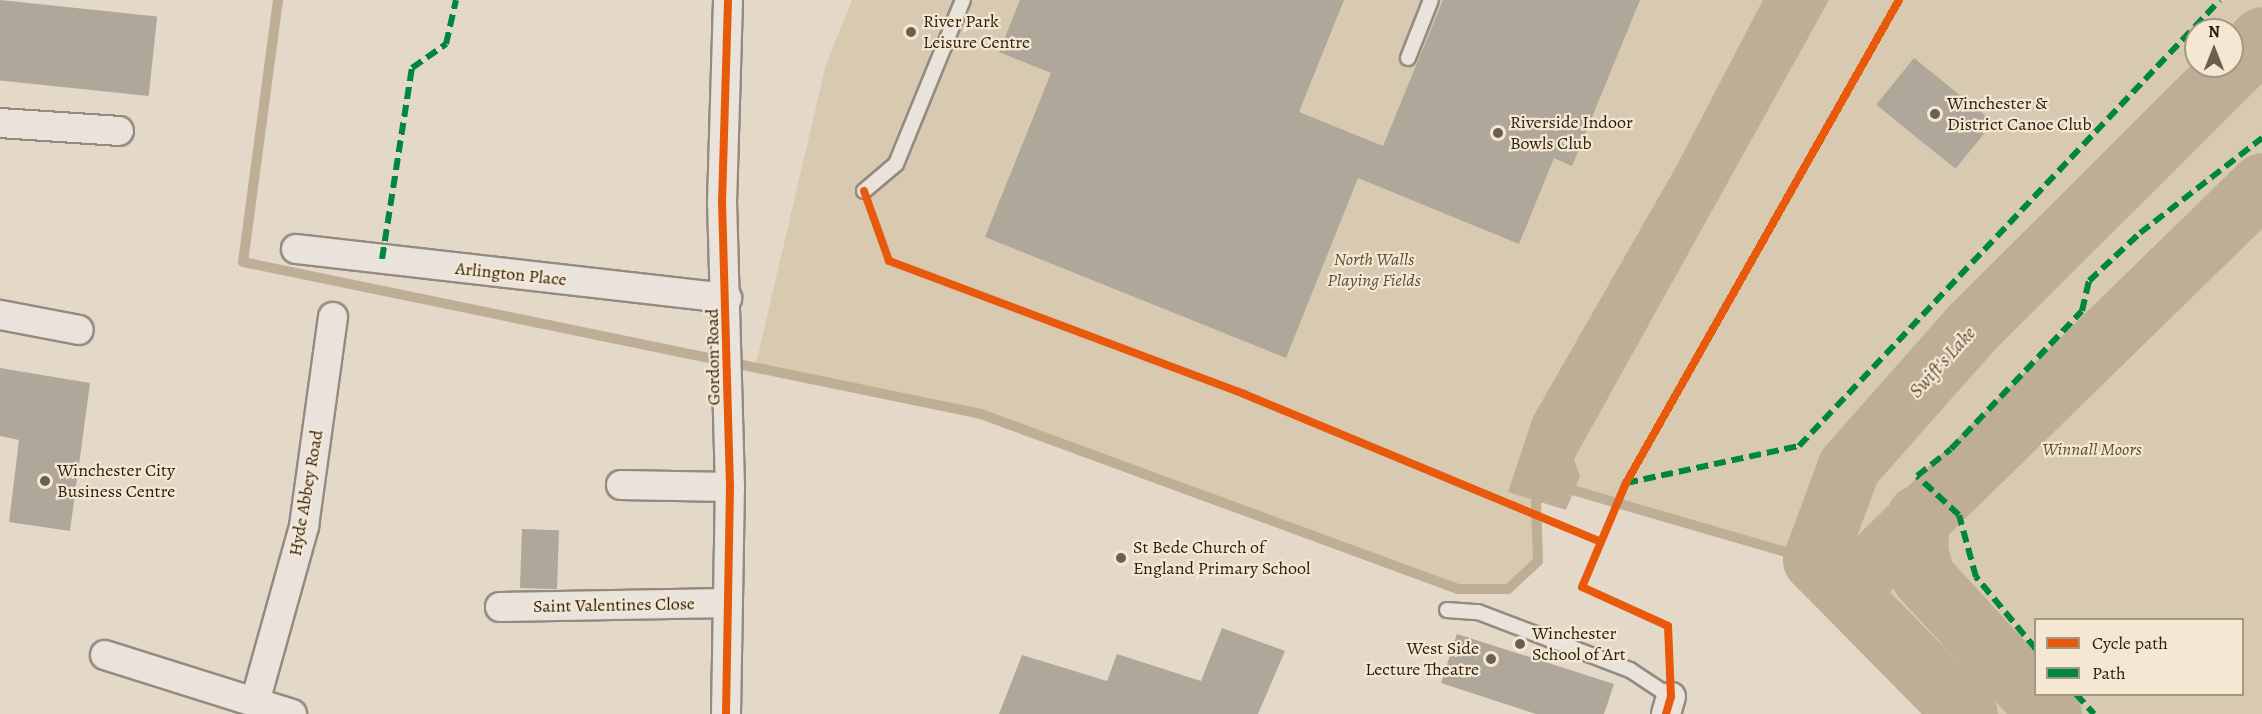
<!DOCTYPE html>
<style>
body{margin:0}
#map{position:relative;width:2262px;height:714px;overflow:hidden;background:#e4d9c8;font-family:Alegreya,serif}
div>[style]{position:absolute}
.green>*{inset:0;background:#d8c9b1}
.water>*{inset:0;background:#beae96}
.stream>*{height:10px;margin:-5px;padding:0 5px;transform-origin:5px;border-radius:5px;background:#beae96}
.river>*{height:63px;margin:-31.5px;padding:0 31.5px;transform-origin:31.5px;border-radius:31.5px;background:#beae96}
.building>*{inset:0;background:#afa79a;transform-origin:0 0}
.roads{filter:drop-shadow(2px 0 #938b80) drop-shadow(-2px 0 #938b80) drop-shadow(0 2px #938b80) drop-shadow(0 -2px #938b80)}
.service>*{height:14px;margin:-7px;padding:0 7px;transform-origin:7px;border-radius:7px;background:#e9e3db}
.minor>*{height:28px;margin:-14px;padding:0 14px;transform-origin:14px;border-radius:14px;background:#e9e3db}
.quiet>*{height:6px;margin-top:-3px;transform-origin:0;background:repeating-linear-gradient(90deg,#00873e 0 12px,transparent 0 18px)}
.cycleway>*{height:8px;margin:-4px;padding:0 4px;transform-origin:4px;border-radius:4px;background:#e8590c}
.dots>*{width:16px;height:16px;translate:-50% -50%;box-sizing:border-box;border:3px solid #f5e8d3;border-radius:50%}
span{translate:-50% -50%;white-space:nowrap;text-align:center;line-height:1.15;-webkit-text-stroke:4.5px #f5e8d3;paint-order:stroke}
.poi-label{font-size:18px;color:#2b1d0e}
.left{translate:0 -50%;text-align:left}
.right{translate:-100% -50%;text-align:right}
.park-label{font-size:18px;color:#5c4d39;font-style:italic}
.street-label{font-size:18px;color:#2b1d0e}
.water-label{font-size:20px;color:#5f4f3c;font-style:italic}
.legend{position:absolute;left:2034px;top:618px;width:210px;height:78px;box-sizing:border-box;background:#f5e8d3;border:2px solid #a49784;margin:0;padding:8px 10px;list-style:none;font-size:18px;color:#2b1d0e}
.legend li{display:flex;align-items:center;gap:12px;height:30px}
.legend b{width:30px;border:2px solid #a49784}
.north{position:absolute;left:2184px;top:18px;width:60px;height:60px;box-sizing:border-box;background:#f5e8d3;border:2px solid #a49784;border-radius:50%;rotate:0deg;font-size:16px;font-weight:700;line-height:24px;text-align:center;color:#2b1d0e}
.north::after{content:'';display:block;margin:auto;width:21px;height:27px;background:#6c5f4f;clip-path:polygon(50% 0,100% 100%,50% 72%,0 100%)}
</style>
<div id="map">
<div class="green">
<i style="clip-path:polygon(evenodd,852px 0,2262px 0,2262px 714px,1966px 714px,1814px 560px,1545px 482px,1536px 503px,1538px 561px,1508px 589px,1458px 589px,981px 414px,755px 368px,826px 64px,852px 0,2196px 30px,2232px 30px,2232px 66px,2196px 66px,2196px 30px,852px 0,2036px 620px,2242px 620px,2242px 694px,2036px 694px,2036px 620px)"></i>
</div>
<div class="water">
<i style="clip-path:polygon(1763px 0,1829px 0,1574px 459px,1580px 477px,1566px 510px,1508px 492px,1533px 417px,1676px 167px)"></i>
</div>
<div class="stream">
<i style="left:278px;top:0;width:264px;rotate:97.6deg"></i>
<i style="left:243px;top:262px;width:753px;rotate:11.64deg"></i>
<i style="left:981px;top:414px;width:508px;rotate:20.15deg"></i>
<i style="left:1458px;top:589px;width:50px"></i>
<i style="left:1508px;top:589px;width:41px;rotate:-43deg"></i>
<i style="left:1538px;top:561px;width:58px;rotate:-92deg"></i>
<i style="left:1536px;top:503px;width:14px;rotate:-65deg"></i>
<i style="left:1562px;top:487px;width:262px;rotate:16.2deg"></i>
</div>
<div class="river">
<i style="left:1918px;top:516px;width:34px;rotate:93deg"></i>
<i style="left:1916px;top:550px;width:28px;rotate:75deg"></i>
<i style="left:1923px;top:577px;width:187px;rotate:47.2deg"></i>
<i style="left:1846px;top:590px;width:581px;rotate:-44.3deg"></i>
<i style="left:1966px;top:714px;width:216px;rotate:-134.6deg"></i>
<i style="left:1814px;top:560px;width:100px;rotate:-69.6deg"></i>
<i style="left:1849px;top:466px;width:186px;rotate:-48.5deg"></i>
<i style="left:1972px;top:327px;width:409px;rotate:-44.9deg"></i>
</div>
<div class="building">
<i style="left:0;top:0;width:158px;height:80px;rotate:6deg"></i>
<i style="clip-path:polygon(1020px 0,1344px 0,1299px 112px,1383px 146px,1443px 0,1640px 0,1572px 166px,1554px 158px,1519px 244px,1358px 178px,1286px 358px,985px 237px,1051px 73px,999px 52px)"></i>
<i style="left:1914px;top:58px;width:102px;height:60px;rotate:39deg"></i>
<i style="clip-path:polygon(0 368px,90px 383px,70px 531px,9px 522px,19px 440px,0 436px)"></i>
<i style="left:522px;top:529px;width:37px;height:59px;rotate:2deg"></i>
<i style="clip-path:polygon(1222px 628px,1285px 651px,1258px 714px,999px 714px,1022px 655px,1107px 681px,1117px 654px,1201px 681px)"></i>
<i style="clip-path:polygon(1457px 634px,1614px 684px,1604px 714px,1536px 714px,1441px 683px)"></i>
</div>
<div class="roads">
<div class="service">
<i style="left:1408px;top:58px;width:62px;rotate:-68.4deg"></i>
<i style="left:864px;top:191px;width:42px;rotate:-40.2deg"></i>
<i style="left:896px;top:164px;width:177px;rotate:-67.8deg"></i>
<i style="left:1447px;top:610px;width:31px;rotate:4deg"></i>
<i style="left:1478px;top:612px;width:163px;rotate:20.9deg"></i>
<i style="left:1630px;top:670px;width:49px;rotate:33.4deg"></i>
</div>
<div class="minor">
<i style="left:0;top:123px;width:119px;rotate:3.8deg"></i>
<i style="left:296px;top:249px;width:434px;rotate:6.5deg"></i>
<i style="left:0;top:315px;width:80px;rotate:10.8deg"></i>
<i style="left:621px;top:485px;width:109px;rotate:1.1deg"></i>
<i style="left:500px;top:607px;width:228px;rotate:-1deg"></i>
<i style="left:105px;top:655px;width:196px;rotate:17.5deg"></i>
<i style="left:255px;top:702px;width:183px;rotate:-74.4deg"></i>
<i style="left:304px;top:526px;width:211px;rotate:-82.1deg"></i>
<i style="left:726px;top:714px;width:227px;rotate:-89deg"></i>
<i style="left:730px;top:487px;width:284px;rotate:-91.6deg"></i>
<i style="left:722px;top:203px;width:203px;rotate:-88.3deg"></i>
<i style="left:1666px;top:714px;width:18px;rotate:-74deg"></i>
</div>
</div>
<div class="quiet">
<i style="left:382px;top:259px;width:193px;rotate:-81.1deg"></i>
<i style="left:412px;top:68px;width:42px;rotate:-35.2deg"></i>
<i style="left:446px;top:44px;width:45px;rotate:-77.2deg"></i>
<i style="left:1626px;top:483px;width:177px;rotate:-12.1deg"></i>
<i style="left:1799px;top:446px;width:613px;rotate:-46.65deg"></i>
<i style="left:2036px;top:649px;width:94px;rotate:-129.8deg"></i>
<i style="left:1976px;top:577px;width:64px;rotate:-105.3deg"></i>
<i style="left:1959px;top:515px;width:57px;rotate:-137.1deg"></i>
<i style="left:1917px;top:476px;width:43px;rotate:-38.5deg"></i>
<i style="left:1951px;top:449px;width:190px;rotate:-46.5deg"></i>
<i style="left:2082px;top:311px;width:31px;rotate:-77deg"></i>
<i style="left:2089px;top:281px;width:70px;rotate:-43.3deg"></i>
<i style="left:2140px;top:233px;width:155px;rotate:-37.9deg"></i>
<i style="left:2076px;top:694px;width:27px;rotate:48deg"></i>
</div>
<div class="cycleway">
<i style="left:864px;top:191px;width:74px;rotate:70.3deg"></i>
<i style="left:889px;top:261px;width:379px;rotate:20.5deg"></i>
<i style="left:1244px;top:394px;width:384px;rotate:22.5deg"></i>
<i style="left:726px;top:714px;width:227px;rotate:-89deg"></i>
<i style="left:730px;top:487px;width:284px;rotate:-91.6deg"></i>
<i style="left:722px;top:203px;width:203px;rotate:-88.3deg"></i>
<i style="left:1666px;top:714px;width:18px;rotate:-74deg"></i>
<i style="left:1671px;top:697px;width:71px;rotate:-92.4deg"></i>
<i style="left:1668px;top:626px;width:94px;rotate:-155.6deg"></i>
<i style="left:1582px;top:587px;width:113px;rotate:-67.1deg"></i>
<i style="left:1626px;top:483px;width:555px;rotate:-60.52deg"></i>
</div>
<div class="dots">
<i style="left:911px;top:32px;background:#6c5f4f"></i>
<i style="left:1935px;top:114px;background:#6c5f4f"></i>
<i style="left:1498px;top:133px;background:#6c5f4f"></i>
<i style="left:45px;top:481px;background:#6c5f4f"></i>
<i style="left:1121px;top:558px;background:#6c5f4f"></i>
<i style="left:1520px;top:644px;background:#6c5f4f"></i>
<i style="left:1491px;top:659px;background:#6c5f4f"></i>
</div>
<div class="poi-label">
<span class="left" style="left:923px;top:32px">River Park<br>Leisure Centre</span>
<span class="left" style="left:1947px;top:114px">Winchester &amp;<br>District Canoe Club</span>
<span class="left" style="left:1510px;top:133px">Riverside Indoor<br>Bowls Club</span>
<span class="left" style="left:57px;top:481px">Winchester City<br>Business Centre</span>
<span class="left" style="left:1133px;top:558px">St Bede Church of<br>England Primary School</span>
<span class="left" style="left:1532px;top:644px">Winchester<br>School of Art</span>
<span class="right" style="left:1479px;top:659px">West Side<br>Lecture Theatre</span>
</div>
<div class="park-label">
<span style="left:1374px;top:270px">North Walls<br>Playing Fields</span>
<span style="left:2092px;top:449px">Winnall Moors</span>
</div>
<div class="street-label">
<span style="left:511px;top:274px;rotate:6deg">Arlington Place</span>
<span style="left:713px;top:357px;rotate:-91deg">Gordon Road</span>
<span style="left:306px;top:493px;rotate:-80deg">Hyde Abbey Road</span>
<span style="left:614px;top:605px;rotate:-1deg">Saint Valentines Close</span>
</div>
<div class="water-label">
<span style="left:1942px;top:362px;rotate:-48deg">Swift's Lake</span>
</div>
<ul class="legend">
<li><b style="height:8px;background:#e8590c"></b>Cycle path</li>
<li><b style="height:8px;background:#00873e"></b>Path</li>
</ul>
<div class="north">N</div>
</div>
